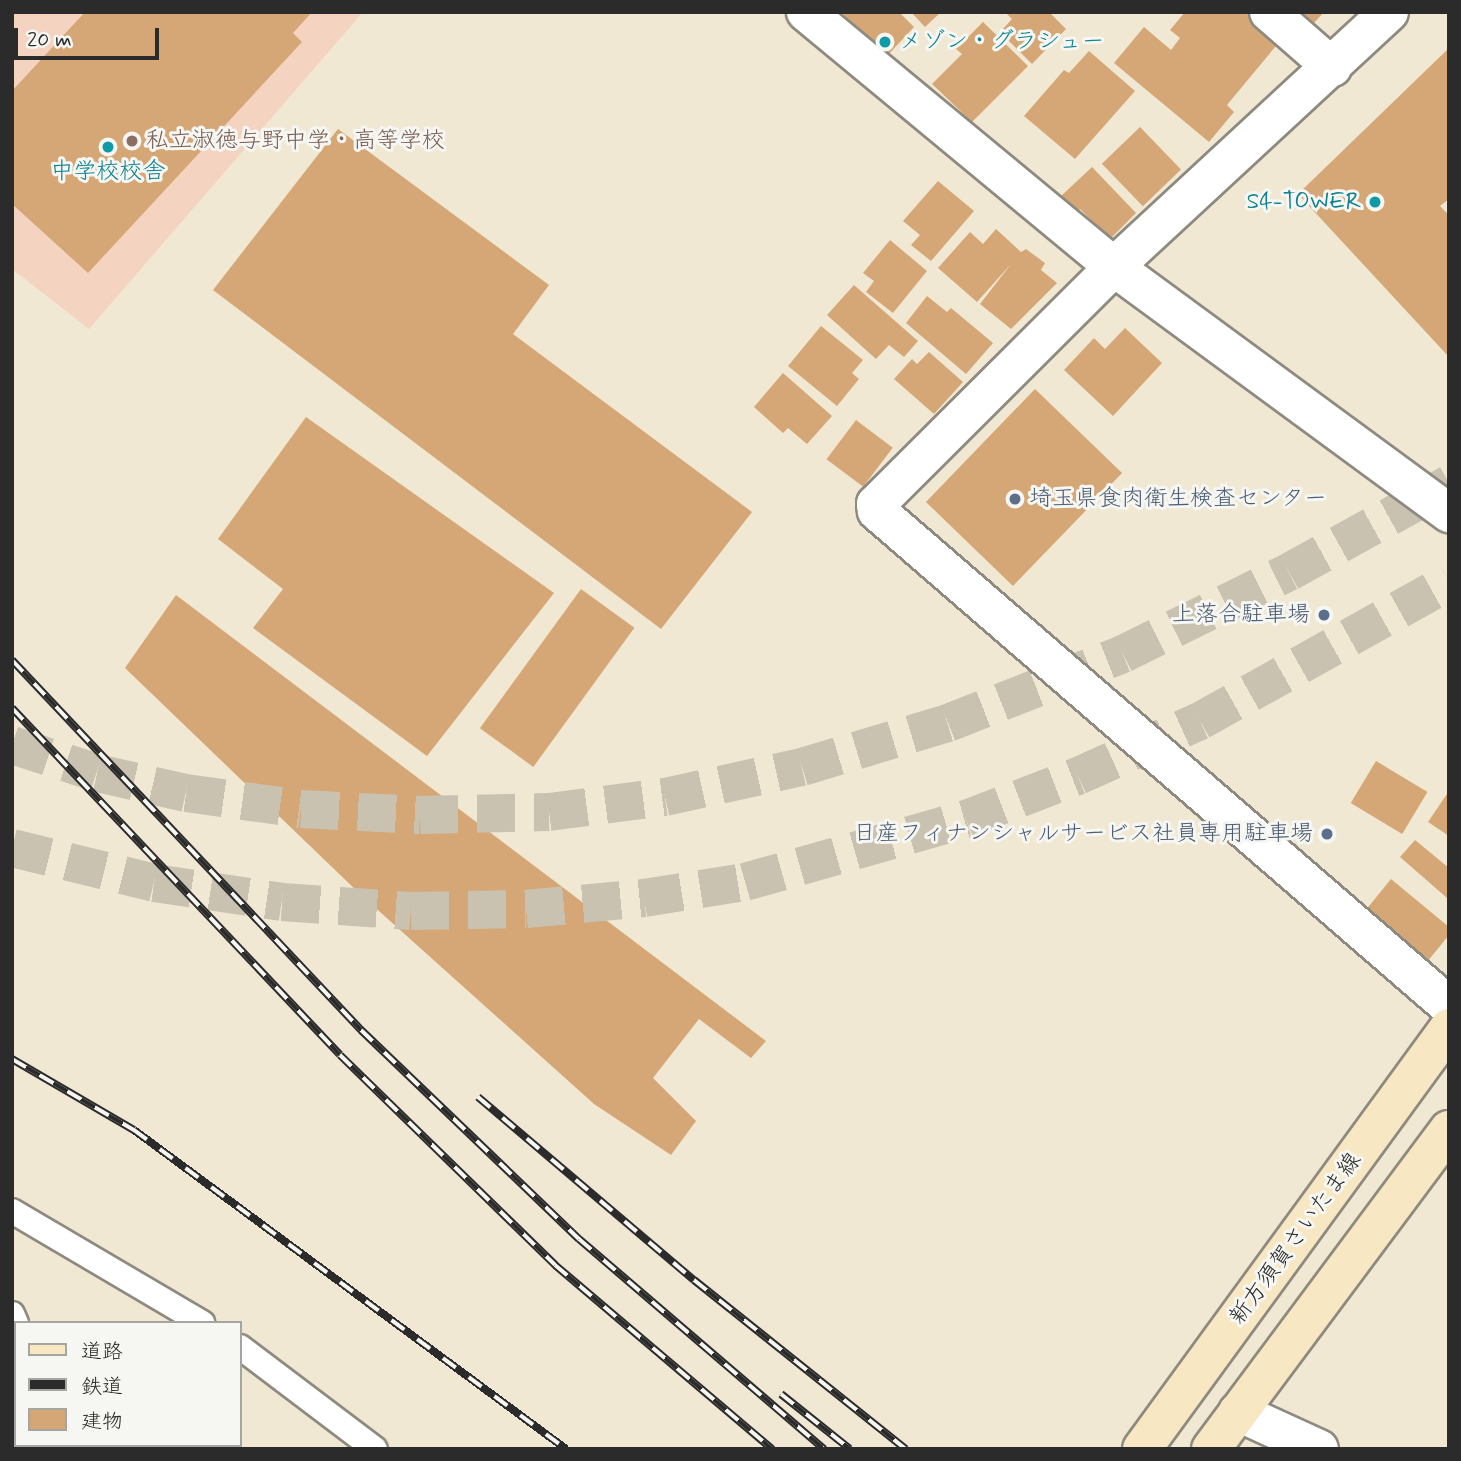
<!DOCTYPE html>
<meta charset="utf-8">
<style>
body{margin:0}
#map{position:relative;width:1461px;height:1461px;overflow:hidden;background:#f0e8d3;font-family:Mynerve,"Klee One",sans-serif}
div>[style]{position:absolute}
.built>*{inset:0;background:#f4d3c0}
.building>*{inset:0;background:#d6a776;transform-origin:0 0}
.highway-tunnel>*{height:38px;margin-top:-19px;transform-origin:0;background:repeating-linear-gradient(90deg,#c9c2b1 0 38px,transparent 0 57px)}
.roads{filter:drop-shadow(2px 0 #8e8a7f) drop-shadow(-2px 0 #8e8a7f) drop-shadow(0 2px #8e8a7f) drop-shadow(0 -2px #8e8a7f)}
.lane>*{height:24px;margin:-12px;padding:0 12px;transform-origin:12px;border-radius:12px;background:#fff}
.street>*{height:38px;margin:-19px;padding:0 19px;transform-origin:19px;border-radius:19px;background:#fff}
.secondary>*{height:38px;margin:-19px;padding:0 19px;transform-origin:19px;border-radius:19px;background:#f7e8c3}
.rail>*{height:8px;margin-top:-4px;transform-origin:0;background:repeating-linear-gradient(90deg,#f6f6f2 0 16px,#2b2b2b 0 32px);box-sizing:border-box;border-block:2px solid #2b2b2b}
.dots>*{width:19px;height:19px;translate:-50% -50%;box-sizing:border-box;border:4px solid #f6f6f2;border-radius:50%}
span{translate:-50% -50%;white-space:nowrap;text-align:center;line-height:1.15;-webkit-text-stroke:6px #f6f6f2;paint-order:stroke}
.culture-label{font-size:23px;color:#0d838f}
.left{translate:0 -50%;text-align:left}
.right{translate:-100% -50%;text-align:right}
.education-label{font-size:23px;color:#785e54}
.service-label{font-size:23px;color:#4e5e75}
.street-label{font-size:23px;color:#2b2b2b}
.frame{position:absolute;inset:0;border:14px solid #2b2b2b;pointer-events:none}
.legend{position:absolute;left:14px;top:1321px;width:228px;height:126px;box-sizing:border-box;background:#f6f6f2;border:2px solid #a5a5a2;margin:0;padding:9px 12px;list-style:none;font-size:21px;color:#2b2b2b}
.legend li{display:flex;align-items:center;gap:14px;height:35px}
.legend b{width:35px;border:2px solid #a5a5a2}
.scale{position:absolute;left:14px;top:28px;width:145px;height:32px;box-sizing:border-box;border:4px solid #2b2b2b;border-top:0;padding-left:9px;font-size:21px;line-height:24px;white-space:nowrap;color:#2b2b2b;-webkit-text-stroke:5px #f6f6f2;paint-order:stroke}
</style>
<div id="map">
<div class="built">
<i style="clip-path:polygon(12px 12px,363px 12px,89px 329px,12px 269px)"></i>
</div>
<div class="building">
<i style="clip-path:polygon(85px 12px,312px 12px,293px 33px,302px 42px,88px 273px,12px 204px,12px 91px)"></i>
<i style="clip-path:polygon(846px 12px,899px 12px,914px 27px,886px 57px,843px 16px)"></i>
<i style="clip-path:polygon(911px 12px,941px 12px,925px 27px)"></i>
<i style="clip-path:polygon(1005px 12px,1049px 12px,1066px 29px,1032px 64px,1000px 32px,1012px 19px)"></i>
<i style="clip-path:polygon(1185px 12px,1245px 12px,1280px 41px,1227px 105px,1234px 112px,1209px 142px,1114px 63px,1144px 27px,1171px 50px,1180px 38px,1170px 30px)"></i>
<i style="clip-path:polygon(1302px 12px,1324px 12px,1314px 23px)"></i>
<i style="clip-path:polygon(983px 22px,1028px 66px,972px 122px,932px 84px,962px 54px,956px 49px)"></i>
<i style="clip-path:polygon(1449px 48px,1449px 199px,1440px 206px,1449px 215px,1449px 357px,1298px 194px)"></i>
<i style="clip-path:polygon(1089px 51px,1135px 91px,1075px 159px,1024px 116px,1064px 70px,1069px 73px)"></i>
<i style="left:1140px;top:127px;width:59px;height:53px;rotate:46deg"></i>
<i style="clip-path:polygon(338px 129px,549px 285px,513px 334px,752px 512px,661px 629px,213px 290px)"></i>
<i style="clip-path:polygon(1092px 167px,1136px 213px,1110px 239px,1080px 209px,1074px 214px,1059px 198px)"></i>
<i style="clip-path:polygon(938px 181px,974px 211px,931px 261px,911px 245px,920px 235px,903px 221px)"></i>
<i style="clip-path:polygon(996px 229px,1021px 252px,1026px 249px,1045px 263px,1041px 270px,1057px 283px,1011px 329px,980px 304px,1011px 264px,977px 302px,938px 268px,970px 232px,983px 244px)"></i>
<i style="clip-path:polygon(890px 240px,927px 271px,893px 313px,866px 292px,874px 281px,863px 273px)"></i>
<i style="clip-path:polygon(854px 285px,918px 341px,904px 357px,889px 345px,876px 359px,827px 315px)"></i>
<i style="clip-path:polygon(927px 296px,947px 312px,951px 308px,993px 343px,966px 374px,906px 323px)"></i>
<i style="clip-path:polygon(821px 326px,863px 360px,852px 373px,859px 379px,837px 406px,788px 366px)"></i>
<i style="clip-path:polygon(1125px 328px,1162px 363px,1113px 416px,1064px 370px,1094px 338px,1105px 349px)"></i>
<i style="clip-path:polygon(929px 352px,963px 382px,934px 414px,894px 379px,912px 359px,917px 364px)"></i>
<i style="clip-path:polygon(783px 373px,832px 416px,807px 444px,788px 428px,783px 433px,754px 407px)"></i>
<i style="left:1035px;top:389px;width:121px;height:157px;rotate:44deg"></i>
<i style="clip-path:polygon(306px 417px,554px 593px,427px 756px,253px 628px,283px 589px,218px 539px)"></i>
<i style="left:856px;top:420px;width:46px;height:49px;rotate:37deg"></i>
<i style="left:581px;top:589px;width:66px;height:172px;rotate:36deg"></i>
<i style="clip-path:polygon(176px 595px,766px 1041px,751px 1058px,699px 1019px,653px 1078px,696px 1121px,671px 1155px,594px 1104px,360px 894px,125px 668px)"></i>
<i style="left:1376px;top:761px;width:60px;height:49px;rotate:31deg"></i>
<i style="clip-path:polygon(1449px 791px,1449px 836px,1428px 822px)"></i>
<i style="clip-path:polygon(1415px 840px,1449px 868px,1447px 898px,1400px 857px)"></i>
<i style="clip-path:polygon(1391px 879px,1449px 927px,1449px 935px,1427px 962px,1365px 911px)"></i>
<i style="clip-path:polygon(12px 1369px,16px 1370px,12px 1404px)"></i>
</div>
<div class="highway-tunnel">
<i style="left:12px;top:745px;width:89px;rotate:18.2deg"></i>
<i style="left:97px;top:773px;width:91px;rotate:12.7deg"></i>
<i style="left:186px;top:793px;width:116px;rotate:7.9deg"></i>
<i style="left:301px;top:809px;width:119px;rotate:2.9deg"></i>
<i style="left:420px;top:815px;width:129px;rotate:-1.3deg"></i>
<i style="left:549px;top:812px;width:117px;rotate:-7.4deg"></i>
<i style="left:665px;top:797px;width:140px;rotate:-12.4deg"></i>
<i style="left:802px;top:767px;width:152px;rotate:-16.8deg"></i>
<i style="left:948px;top:723px;width:188px;rotate:-21.5deg"></i>
<i style="left:1123px;top:654px;width:185px;rotate:-26.3deg"></i>
<i style="left:1289px;top:572px;width:183px;rotate:-28.8deg"></i>
<i style="left:12px;top:848px;width:146px;rotate:13.8deg"></i>
<i style="left:154px;top:883px;width:129px;rotate:8.4deg"></i>
<i style="left:282px;top:902px;width:129px;rotate:4deg"></i>
<i style="left:411px;top:911px;width:115px;rotate:-1deg"></i>
<i style="left:526px;top:909px;width:119px;rotate:-5.3deg"></i>
<i style="left:644px;top:898px;width:102px;rotate:-9deg"></i>
<i style="left:745px;top:882px;width:230px;rotate:-15.9deg"></i>
<i style="left:966px;top:819px;width:120px;rotate:-21deg"></i>
<i style="left:1078px;top:776px;width:134px;rotate:-24.3deg"></i>
<i style="left:1200px;top:721px;width:285px;rotate:-29.2deg"></i>
</div>
<div class="roads">
<div class="lane">
<i style="left:12px;top:1211px;width:221px;rotate:30.5deg"></i>
<i style="left:12px;top:1314px;width:10px;rotate:66deg"></i>
<i style="left:240px;top:1347px;width:169px;rotate:37.1deg"></i>
<i style="left:131px;top:1445px;width:6px;rotate:45deg"></i>
</div>
<div class="street">
<i style="left:806px;top:12px;width:400px;rotate:39.6deg"></i>
<i style="left:1114px;top:267px;width:416px;rotate:36.3deg"></i>
<i style="left:1269px;top:12px;width:84px;rotate:41.1deg"></i>
<i style="left:1389px;top:12px;width:375px;rotate:137.2deg"></i>
<i style="left:1114px;top:267px;width:336px;rotate:135.1deg"></i>
<i style="left:876px;top:504px;width:7px;rotate:82deg"></i>
<i style="left:877px;top:511px;width:756px;rotate:40.87deg"></i>
<i style="left:1238px;top:1412px;width:89px;rotate:24.6deg"></i>
</div>
<div class="secondary">
<i style="left:1142px;top:1449px;width:521px;rotate:-53.9deg"></i>
<i style="left:1211px;top:1449px;width:398px;rotate:-53.3deg"></i>
</div>
</div>
<div class="rail">
<i style="left:12px;top:660px;width:509px;rotate:46.67deg"></i>
<i style="left:361px;top:1030px;width:302px;rotate:43.8deg"></i>
<i style="left:579px;top:1239px;width:323px;rotate:40.6deg"></i>
<i style="left:12px;top:708px;width:477px;rotate:46.6deg"></i>
<i style="left:340px;top:1055px;width:301px;rotate:44.3deg"></i>
<i style="left:555px;top:1265px;width:285px;rotate:40.3deg"></i>
<i style="left:12px;top:1059px;width:141px;rotate:30.2deg"></i>
<i style="left:134px;top:1130px;width:537px;rotate:36.44deg"></i>
<i style="left:478px;top:1097px;width:283px;rotate:40.3deg"></i>
<i style="left:694px;top:1280px;width:271px;rotate:38.6deg"></i>
<i style="left:781px;top:1394px;width:88px;rotate:38.6deg"></i>
</div>
<div class="dots">
<i style="left:885px;top:42px;background:#0f9aa8"></i>
<i style="left:132px;top:141px;background:#8d6e63"></i>
<i style="left:108px;top:147px;background:#0f9aa8"></i>
<i style="left:1375px;top:202px;background:#0f9aa8"></i>
<i style="left:1015px;top:499px;background:#5c6f8a"></i>
<i style="left:1324px;top:615px;background:#5c6f8a"></i>
<i style="left:1327px;top:834px;background:#5c6f8a"></i>
</div>
<div class="culture-label">
<span class="left" style="left:899px;top:42px">メゾン・グラシュー</span>
<span style="left:108px;top:172px">中学校校舎</span>
<span class="right" style="left:1361px;top:202px">S4-TOWER</span>
</div>
<div class="education-label">
<span class="left" style="left:146px;top:141px">私立淑徳与野中学・高等学校</span>
</div>
<div class="service-label">
<span class="left" style="left:1029px;top:499px">埼玉県食肉衛生検査センター</span>
<span class="right" style="left:1310px;top:615px">上落合駐車場</span>
<span class="right" style="left:1313px;top:834px">日産フィナンシャルサービス社員専用駐車場</span>
</div>
<div class="street-label">
<span style="left:1296px;top:1239px;rotate:-54deg">新方須賀さいたま線</span>
</div>
<div class="frame"></div>
<ul class="legend">
<li><b style="height:9px;background:#f7e8c3"></b>道路</li>
<li><b style="height:9px;background:#2b2b2b"></b>鉄道</li>
<li><b style="height:19px;background:#d6a776"></b>建物</li>
</ul>
<div class="scale">20 m</div>
</div>
